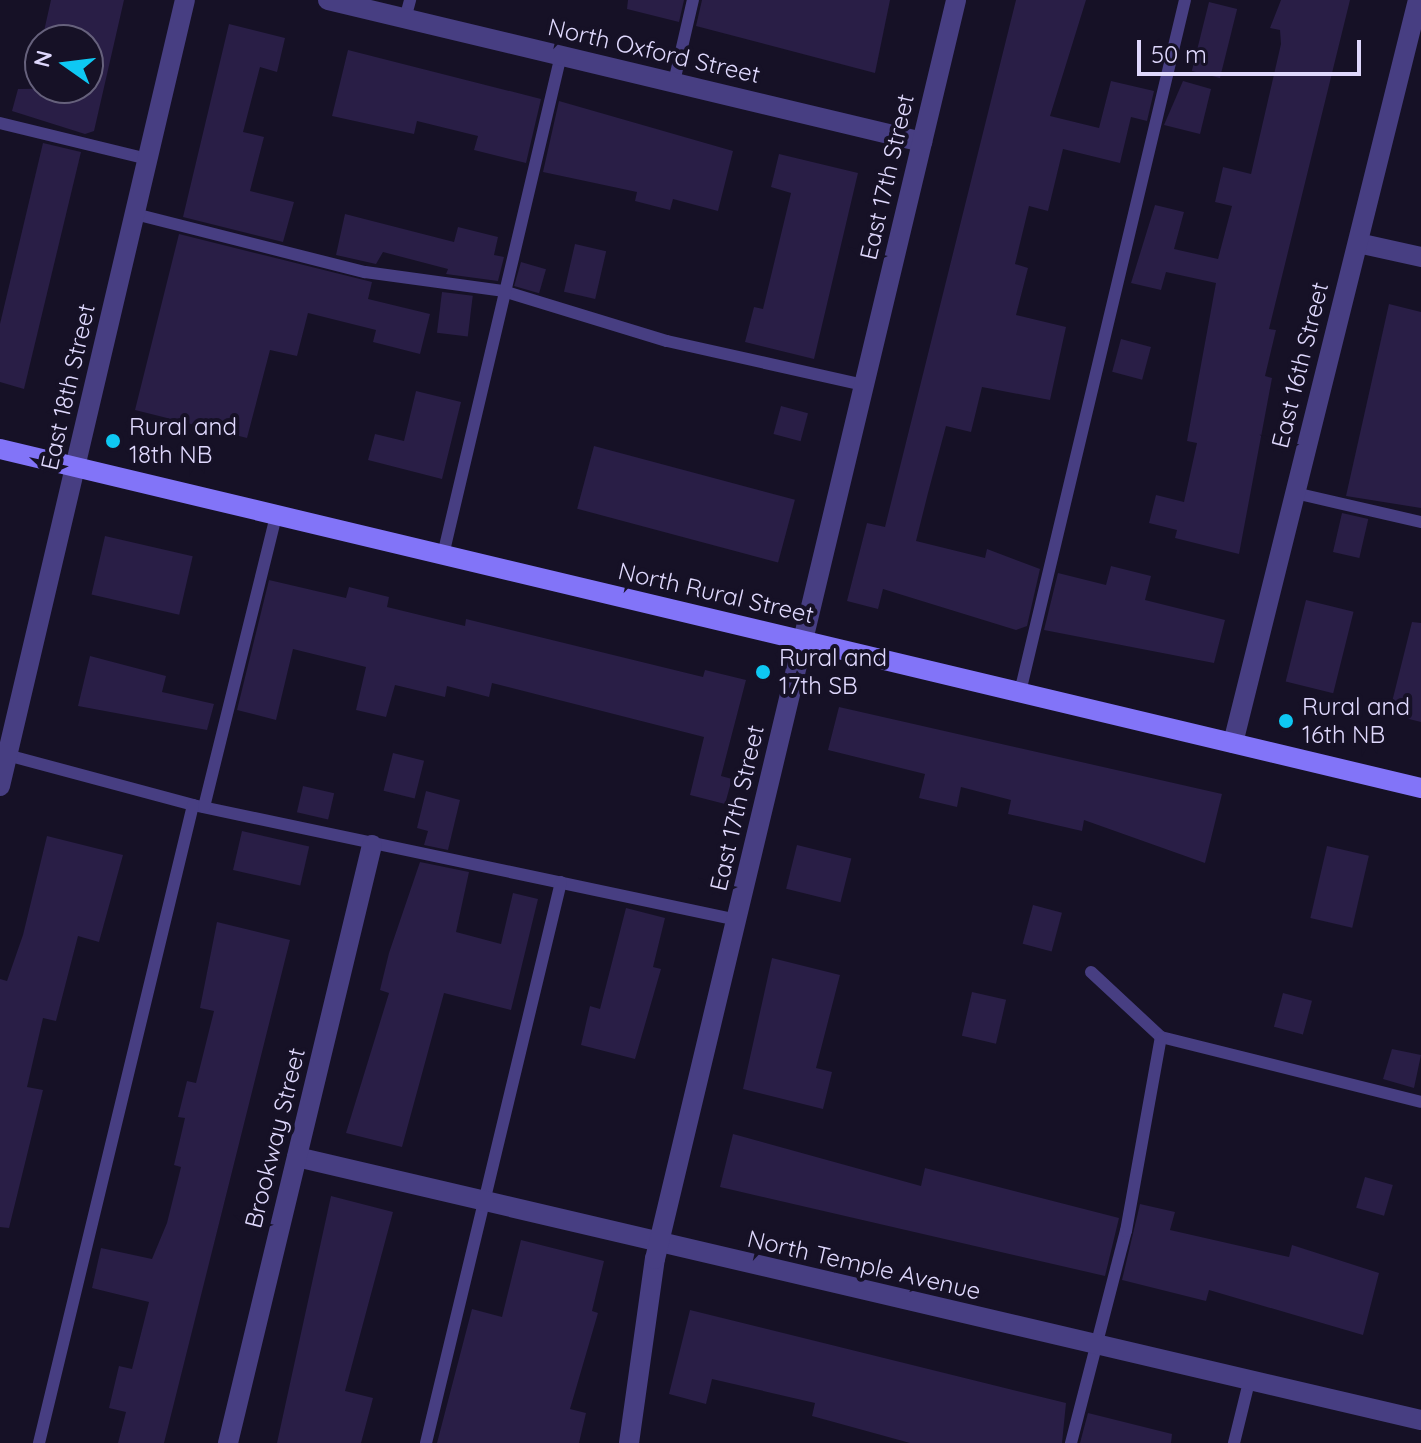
<!DOCTYPE html>
<style>
body{margin:0}
#map{position:relative;width:1421px;height:1443px;overflow:hidden;background:#161126;font-family:Quicksand,sans-serif}
div>[style]{position:absolute}
.building>*{inset:0;background:#291e46;transform-origin:0 0}
.lane>*{height:12px;margin:-6px;padding:0 6px;transform-origin:6px;border-radius:6px;background:#473e82}
.street>*{height:20px;margin:-10px;padding:0 10px;transform-origin:10px;border-radius:10px;background:#473e82}
.secondary>*{height:20px;margin:-10px;padding:0 10px;transform-origin:10px;border-radius:10px;background:#8274f8}
.dots>*{width:22px;height:22px;translate:-50% -50%;box-sizing:border-box;border:4px solid #161126;border-radius:50%}
span{translate:-50% -50%;white-space:nowrap;text-align:center;line-height:1.15;-webkit-text-stroke:8px #161126;paint-order:stroke}
.street-label{font-size:24px;color:#dfd8fd}
.poi-label{font-size:24px;color:#dfd8fd}
.left{translate:0 -50%;text-align:left}
.north{position:absolute;left:24px;top:24px;width:80px;height:80px;box-sizing:border-box;background:#161126;border:2px solid #66617c;border-radius:50%;rotate:284deg;font-size:22px;font-weight:700;line-height:32px;text-align:center;color:#dfd8fd}
.north::after{content:'';display:block;margin:auto;width:28px;height:36px;background:#0ec8f3;clip-path:polygon(50% 0,100% 100%,50% 72%,0 100%)}
.scale{position:absolute;left:1137px;top:40px;width:224px;height:36px;box-sizing:border-box;border:4px solid #dfd8fd;border-top:0;padding-left:10px;font-size:24px;line-height:28px;white-space:nowrap;color:#dfd8fd;-webkit-text-stroke:6px #161126;paint-order:stroke}
</style>
<div id="map">
<div class="building">
<i style="clip-path:polygon(51px 0,124px 0,94px 131px,85px 134px,12px 111px,18px 89px,88px 88px,88px 40px,42px 40px)"></i>
<i style="clip-path:polygon(628px 0,684px 0,679px 22px,627px 9px)"></i>
<i style="clip-path:polygon(702px 0,890px 0,875px 73px,696px 26px)"></i>
<i style="clip-path:polygon(1016px 0,1086px 0,1050px 116px,1099px 128px,1111px 81px,1154px 91px,1147px 121px,1131px 117px,1120px 163px,1063px 149px,1048px 211px,1029px 206px,1015px 264px,1028px 268px,1016px 315px,1066px 327px,1050px 400px,982px 387px,971px 432px,946px 426px,928px 493px,916px 541px,985px 558px,987px 549px,1040px 569px,1027px 626px,1016px 630px,883px 589px,878px 609px,847px 601px,867px 523px,885px 527px)"></i>
<i style="clip-path:polygon(1281px 0,1350px 0,1269px 329px,1276px 330px,1265px 376px,1272px 378px,1239px 554px,1175px 538px,1177px 530px,1149px 523px,1156px 495px,1184px 502px,1197px 443px,1187px 441px,1216px 283px,1166px 272px,1161px 290px,1131px 283px,1155px 205px,1184px 212px,1174px 249px,1218px 259px,1232px 206px,1215px 202px,1223px 167px,1251px 174px,1281px 44px,1280px 30px,1270px 28px)"></i>
<i style="left:1209px;top:2px;width:29px;height:71px;rotate:14deg"></i>
<i style="clip-path:polygon(229px 24px,285px 38px,277px 72px,260px 67px,243px 132px,264px 137px,250px 191px,294px 202px,283px 242px,183px 217px)"></i>
<i style="clip-path:polygon(348px 50px,541px 99px,526px 163px,474px 150px,478px 136px,417px 121px,414px 134px,332px 116px)"></i>
<i style="clip-path:polygon(1183px 81px,1211px 89px,1200px 134px,1164px 125px)"></i>
<i style="clip-path:polygon(559px 101px,733px 151px,718px 211px,673px 199px,670px 210px,635px 201px,637px 192px,543px 172px)"></i>
<i style="clip-path:polygon(43px 143px,81px 152px,24px 389px,0 382px,0 324px)"></i>
<i style="clip-path:polygon(779px 154px,858px 173px,814px 359px,745px 342px,754px 307px,763px 309px,791px 193px,771px 187px)"></i>
<i style="clip-path:polygon(345px 214px,454px 242px,458px 227px,498px 237px,494px 255px,504px 257px,498px 281px,446px 274px,448px 269px,383px 252px,376px 264px,336px 255px)"></i>
<i style="clip-path:polygon(179px 234px,372px 282px,368px 299px,430px 314px,420px 354px,373px 342px,376px 330px,308px 313px,297px 356px,270px 350px,247px 438px,135px 410px)"></i>
<i style="left:575px;top:244px;width:32px;height:49px;rotate:13deg"></i>
<i style="left:521px;top:262px;width:26px;height:25px;rotate:16deg"></i>
<i style="left:442px;top:292px;width:31px;height:41px;rotate:7deg"></i>
<i style="clip-path:polygon(1389px 304px,1421px 312px,1421px 508px,1346px 496px)"></i>
<i style="left:1121px;top:339px;width:31px;height:34px;rotate:15deg"></i>
<i style="clip-path:polygon(416px 391px,461px 402px,442px 479px,368px 460px,375px 434px,404px 441px)"></i>
<i style="left:781px;top:406px;width:28px;height:29px;rotate:15deg"></i>
<i style="left:594px;top:446px;width:208px;height:65px;rotate:15deg"></i>
<i style="left:1342px;top:513px;width:27px;height:40px;rotate:13deg"></i>
<i style="left:105px;top:536px;width:90px;height:60px;rotate:13deg"></i>
<i style="clip-path:polygon(1111px 566px,1151px 576px,1145px 600px,1225px 620px,1214px 663px,1044px 630px,1058px 573px,1106px 585px)"></i>
<i style="clip-path:polygon(269px 580px,346px 598px,349px 587px,389px 597px,387px 607px,465px 626px,466px 619px,703px 677px,705px 670px,746px 680px,721px 776px,732px 779px,725px 804px,690px 795px,704px 737px,492px 683px,489px 697px,447px 686px,445px 697px,395px 685px,386px 717px,356px 710px,366px 667px,293px 649px,276px 720px,237px 710px)"></i>
<i style="left:1306px;top:600px;width:49px;height:84px;rotate:14deg"></i>
<i style="clip-path:polygon(1412px 622px,1421px 623px,1421px 722px,1389px 714px)"></i>
<i style="clip-path:polygon(90px 656px,166px 676px,162px 692px,214px 704px,207px 730px,78px 706px)"></i>
<i style="clip-path:polygon(839px 707px,1222px 794px,1205px 863px,1084px 820px,1082px 831px,1008px 814px,1011px 800px,961px 787px,957px 807px,919px 798px,925px 774px,828px 750px)"></i>
<i style="left:393px;top:753px;width:32px;height:39px;rotate:14deg"></i>
<i style="left:303px;top:786px;width:32px;height:27px;rotate:13deg"></i>
<i style="clip-path:polygon(426px 791px,460px 800px,448px 850px,424px 845px,428px 831px,417px 828px)"></i>
<i style="left:242px;top:831px;width:69px;height:40px;rotate:13deg"></i>
<i style="clip-path:polygon(47px 836px,123px 855px,99px 942px,78px 936px,56px 1021px,43px 1018px,27px 1087px,43px 1090px,9px 1228px,0 1227px,0 979px,7px 981px,23px 935px)"></i>
<i style="left:797px;top:845px;width:56px;height:45px;rotate:14deg"></i>
<i style="left:1327px;top:846px;width:43px;height:74px;rotate:13deg"></i>
<i style="clip-path:polygon(420px 862px,469px 872px,456px 932px,501px 944px,513px 893px,538px 899px,511px 1010px,444px 993px,402px 1147px,346px 1133px,389px 993px,380px 990px,389px 953px)"></i>
<i style="left:1033px;top:905px;width:30px;height:40px;rotate:15deg"></i>
<i style="clip-path:polygon(626px 908px,665px 918px,653px 967px,661px 969px,635px 1059px,581px 1045px,590px 1006px,600px 1009px)"></i>
<i style="clip-path:polygon(217px 922px,290px 940px,164px 1443px,118px 1443px,126px 1412px,109px 1408px,119px 1366px,132px 1369px,149px 1302px,92px 1288px,101px 1248px,152px 1259px,167px 1223px,181px 1167px,174px 1165px,185px 1118px,178px 1117px,187px 1081px,196px 1083px,214px 1011px,200px 1008px)"></i>
<i style="clip-path:polygon(772px 958px,840px 975px,816px 1068px,832px 1072px,823px 1109px,743px 1089px)"></i>
<i style="left:972px;top:992px;width:35px;height:45px;rotate:13deg"></i>
<i style="left:1283px;top:993px;width:30px;height:35px;rotate:15deg"></i>
<i style="clip-path:polygon(1392px 1049px,1421px 1055px,1414px 1088px,1383px 1079px)"></i>
<i style="clip-path:polygon(733px 1134px,921px 1186px,925px 1168px,1119px 1218px,1105px 1276px,720px 1187px)"></i>
<i style="left:1365px;top:1177px;width:29px;height:32px;rotate:16deg"></i>
<i style="clip-path:polygon(331px 1196px,393px 1212px,345px 1391px,373px 1398px,361px 1443px,277px 1443px)"></i>
<i style="clip-path:polygon(1140px 1204px,1175px 1212px,1170px 1230px,1289px 1257px,1292px 1245px,1379px 1273px,1363px 1335px,1209px 1290px,1206px 1301px,1122px 1280px)"></i>
<i style="clip-path:polygon(521px 1240px,604px 1261px,592px 1311px,598px 1313px,570px 1409px,586px 1413px,579px 1443px,437px 1443px,472px 1309px,502px 1317px)"></i>
<i style="clip-path:polygon(690px 1310px,1066px 1403px,1062px 1443px,910px 1443px,812px 1416px,815px 1403px,712px 1379px,706px 1404px,669px 1394px)"></i>
<i style="clip-path:polygon(1088px 1413px,1172px 1434px,1171px 1443px,1080px 1443px)"></i>
</div>
<div class="lane">
<i style="left:405px;top:19px;width:20px;rotate:-75deg"></i>
<i style="left:674px;top:82px;width:84px;rotate:-77deg"></i>
<i style="left:0;top:123px;width:152px;rotate:13.7deg"></i>
<i style="left:135px;top:214px;width:237px;rotate:14.2deg"></i>
<i style="left:365px;top:272px;width:139px;rotate:7.8deg"></i>
<i style="left:503px;top:291px;width:171px;rotate:17deg"></i>
<i style="left:667px;top:341px;width:202px;rotate:12.6deg"></i>
<i style="left:1295px;top:493px;width:129px;rotate:13deg"></i>
<i style="left:443px;top:555px;width:514px;rotate:-76.72deg"></i>
<i style="left:1020px;top:692px;width:711px;rotate:-76.59deg"></i>
<i style="left:7px;top:755px;width:193px;rotate:15deg"></i>
<i style="left:193px;top:805px;width:557px;rotate:11.92deg"></i>
<i style="left:204px;top:807px;width:301px;rotate:-76.1deg"></i>
<i style="left:1091px;top:972px;width:96px;rotate:42.9deg"></i>
<i style="left:1161px;top:1037px;width:268px;rotate:14deg"></i>
<i style="left:39px;top:1443px;width:656px;rotate:-76.43deg"></i>
<i style="left:426px;top:1443px;width:577px;rotate:-76.47deg"></i>
<i style="left:1071px;top:1443px;width:219px;rotate:-75.5deg"></i>
<i style="left:1126px;top:1231px;width:197px;rotate:-79.8deg"></i>
<i style="left:1234px;top:1443px;width:63px;rotate:-76.2deg"></i>
</div>
<div class="street">
<i style="left:328px;top:0;width:611px;rotate:13.44deg"></i>
<i style="left:1358px;top:243px;width:65px;rotate:12.5deg"></i>
<i style="left:1233px;top:743px;width:766px;rotate:-76.02deg"></i>
<i style="left:0;top:786px;width:807px;rotate:-76.76deg"></i>
<i style="left:297px;top:1157px;width:1154px;rotate:13.17deg"></i>
<i style="left:228px;top:1443px;width:615px;rotate:-76.46deg"></i>
<i style="left:629px;top:1443px;width:186px;rotate:-82deg"></i>
<i style="left:655px;top:1259px;width:1294px;rotate:-76.55deg"></i>
</div>
<div class="secondary">
<i style="left:0;top:449px;width:1461px;rotate:13.42deg"></i>
</div>
<div class="dots">
<i style="left:113px;top:441px;background:#0ec8f3"></i>
<i style="left:763px;top:672px;background:#0ec8f3"></i>
<i style="left:1286px;top:721px;background:#0ec8f3"></i>
</div>
<div class="street-label">
<span style="left:654px;top:51px;rotate:13deg">North Oxford Street</span>
<span style="left:887px;top:177px;rotate:-77deg">East 17th Street</span>
<span style="left:1300px;top:365px;rotate:-76deg">East 16th Street</span>
<span style="left:68px;top:387px;rotate:-77deg">East 18th Street</span>
<span style="left:716px;top:593px;rotate:13deg">North Rural Street</span>
<span style="left:737px;top:808px;rotate:-77deg">East 17th Street</span>
<span style="left:275px;top:1138px;rotate:-76deg">Brookway Street</span>
<span style="left:864px;top:1265px;rotate:13deg">North Temple Avenue</span>
</div>
<div class="poi-label">
<span class="left" style="left:129px;top:441px">Rural and<br>18th NB</span>
<span class="left" style="left:779px;top:672px">Rural and<br>17th SB</span>
<span class="left" style="left:1302px;top:721px">Rural and<br>16th NB</span>
</div>
<div class="north">N</div>
<div class="scale">50 m</div>
</div>
